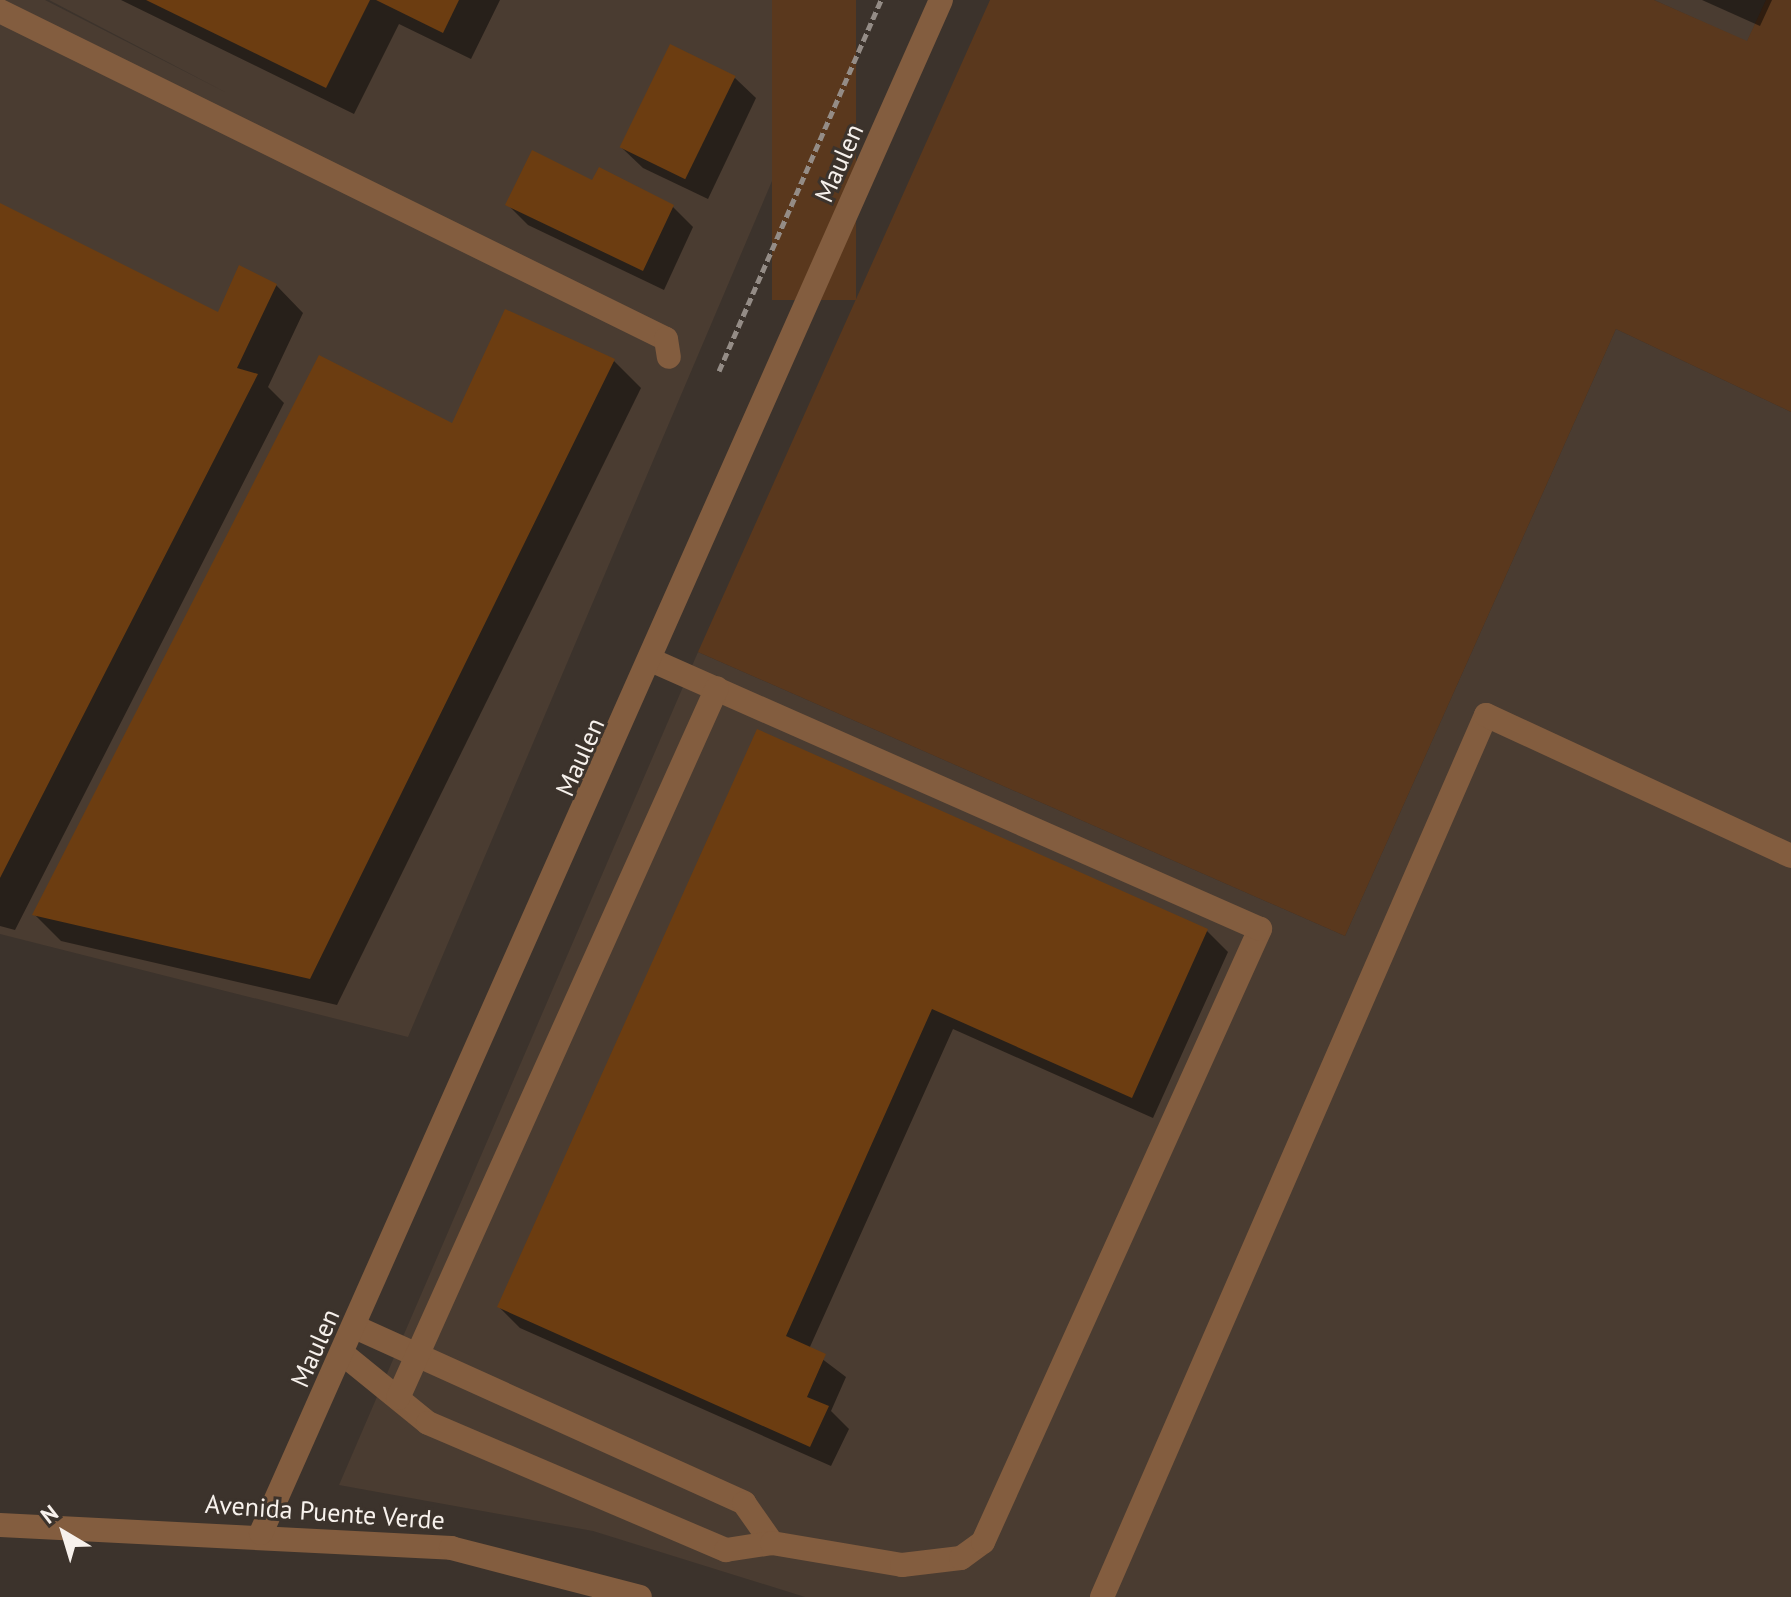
<!DOCTYPE html>
<style>
body{margin:0}
#map{position:relative;width:1791px;height:1597px;overflow:hidden;background:#3c332c;font-family:"PT Sans",sans-serif}
div>[style]{position:absolute}
.built>*{inset:0;background:#4a3c31}
.green>*{inset:0;background:#5a381d;transform-origin:0 0}
.shadow>*{inset:0;background:#0007}
.building>*{inset:0;background:#6c3d11;transform-origin:0 0}
.path>*{height:5px;margin-top:-2.5px;transform-origin:0;background:repeating-linear-gradient(90deg,#948c86 0 8px,transparent 0 12px)}
.minor>*{height:24px;margin:-12px;padding:0 12px;transform-origin:12px;border-radius:12px;background:#835d3f}
span{translate:-50% -50%;white-space:nowrap;text-align:center;line-height:1.15;-webkit-text-stroke:6px #3c332c;paint-order:stroke}
.street-label{font-size:26px;color:#f7f1ec}
.north{position:absolute;left:24px;top:1493px;width:80px;height:80px;-webkit-text-stroke:6px #3c332c;paint-order:stroke;rotate:322deg;font-size:22px;font-weight:700;line-height:32px;text-align:center;color:#f7f1ec}
.north::after{content:'';display:block;margin:auto;width:28px;height:36px;background:#f7f1ec;clip-path:polygon(50% 0,100% 100%,50% 72%,0 100%)}
</style>
<div id="map">
<div class="built">
<i style="clip-path:polygon(0 0,45px 0,227px 93px,49px 0,849px 0,408px 1037px,0 934px)"></i>
<i style="clip-path:polygon(1654px 0,1766px 0,1747px 42px)"></i>
<i style="clip-path:polygon(1616px 329px,1791px 412px,1791px 1597px,805px 1597px,593px 1531px,339px 1485px,698px 652px,1345px 936px)"></i>
</div>
<div class="green">
<i style="left:772px;top:0;width:84px;height:300px"></i>
<i style="clip-path:polygon(990px 0,1654px 0,1747px 41px,1766px 0,1791px 0,1791px 412px,1616px 329px,1345px 936px,698px 652px)"></i>
</div>
<div class="shadow">
<i style="clip-path:polygon(121px 0,500px 0,471px 59px,399px 24px,354px 114px)"></i>
<i style="clip-path:polygon(1702px 0,1772px 0,1760px 26px)"></i>
<i style="clip-path:polygon(735px 78px,756px 98px,708px 199px,643px 168px,622px 148px)"></i>
<i style="clip-path:polygon(593px 183px,672px 206px,693px 227px,664px 290px,528px 225px,508px 205px)"></i>
<i style="clip-path:polygon(0 206px,219px 315px,276px 285px,303px 313px,268px 387px,284px 403px,15px 930px,0 926px)"></i>
<i style="clip-path:polygon(614px 361px,641px 388px,337px 1005px,61px 941px,34px 914px)"></i>
<i style="clip-path:polygon(758px 732px,1207px 931px,1228px 952px,1153px 1118px,953px 1029px,809px 1349px,846px 1377px,831px 1411px,849px 1429px,831px 1466px,520px 1328px,499px 1307px)"></i>
</div>
<div class="building">
<i style="clip-path:polygon(146px 0,370px 0,326px 88px)"></i>
<i style="clip-path:polygon(376px 0,459px 0,443px 33px)"></i>
<i style="left:670px;top:44px;width:73px;height:115px;rotate:26deg"></i>
<i style="clip-path:polygon(532px 150px,592px 180px,599px 167px,674px 205px,643px 271px,505px 205px)"></i>
<i style="clip-path:polygon(0 203px,218px 312px,239px 265px,277px 284px,237px 368px,258px 374px,0 878px)"></i>
<i style="clip-path:polygon(505px 309px,615px 359px,310px 979px,32px 915px,319px 355px,452px 423px)"></i>
<i style="clip-path:polygon(757px 729px,1208px 929px,1132px 1098px,932px 1009px,786px 1336px,826px 1354px,807px 1397px,829px 1406px,810px 1447px,497px 1307px)"></i>
</div>
<div class="path">
<i style="left:719px;top:371px;width:405px;rotate:-66.4deg"></i>
</div>
<div class="minor">
<i style="left:0;top:11px;width:742px;rotate:26.22deg"></i>
<i style="left:666px;top:339px;width:18px;rotate:81deg"></i>
<i style="left:355px;top:1327px;width:427px;rotate:24.3deg"></i>
<i style="left:744px;top:1503px;width:49px;rotate:55deg"></i>
<i style="left:343px;top:1354px;width:109px;rotate:39.1deg"></i>
<i style="left:428px;top:1423px;width:324px;rotate:23.1deg"></i>
<i style="left:726px;top:1550px;width:47px;rotate:-8.7deg"></i>
<i style="left:772px;top:1543px;width:132px;rotate:9.6deg"></i>
<i style="left:902px;top:1565px;width:59px;rotate:-6.8deg"></i>
<i style="left:961px;top:1558px;width:27px;rotate:-36deg"></i>
<i style="left:983px;top:1542px;width:673px;rotate:-65.68deg"></i>
<i style="left:1260px;top:929px;width:664px;rotate:-156.18deg"></i>
<i style="left:398px;top:1398px;width:778px;rotate:-65.81deg"></i>
<i style="left:0;top:1525px;width:452px;rotate:2.9deg"></i>
<i style="left:451px;top:1548px;width:195px;rotate:14.5deg"></i>
<i style="left:261px;top:1533px;width:1677px;rotate:-66.08deg"></i>
<i style="left:1102px;top:1597px;width:962px;rotate:-66.47deg"></i>
<i style="left:1486px;top:715px;width:336px;rotate:24.8deg"></i>
</div>
<div class="street-label">
<span style="left:839px;top:163px;rotate:-66deg">Maulen</span>
<span style="left:580px;top:757px;rotate:-66deg">Maulen</span>
<span style="left:315px;top:1348px;rotate:-66deg">Maulen</span>
<span style="left:325px;top:1512px;rotate:4deg">Avenida Puente Verde</span>
</div>
<div class="north">N</div>
</div>
